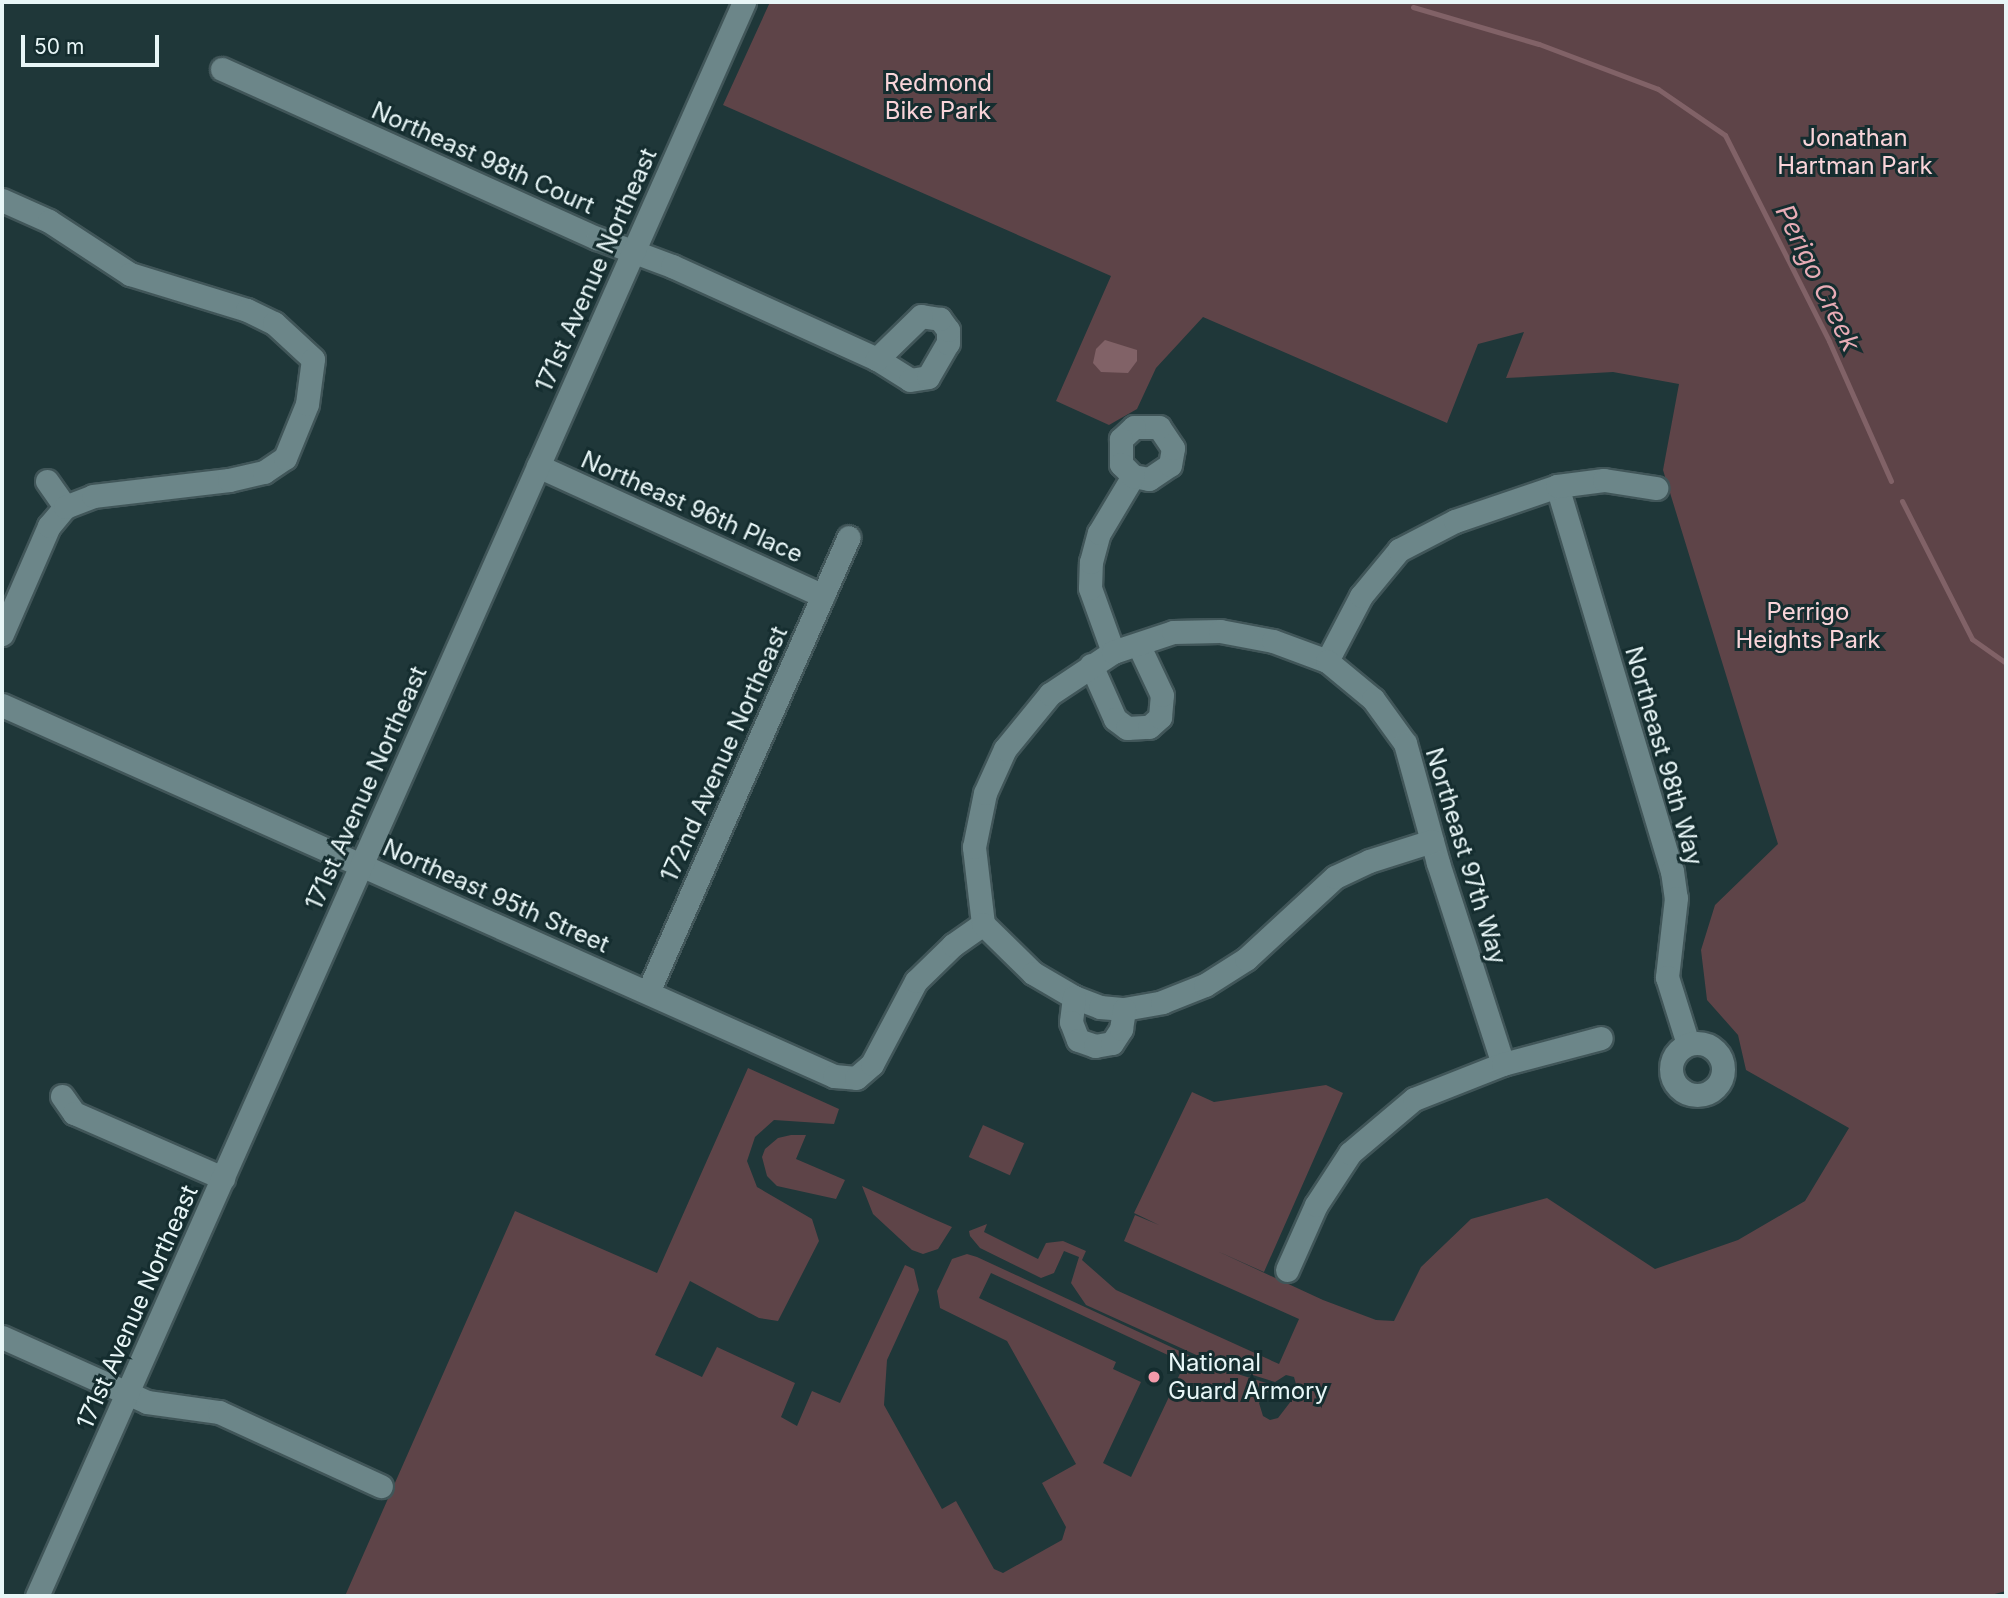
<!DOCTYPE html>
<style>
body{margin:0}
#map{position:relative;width:2008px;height:1598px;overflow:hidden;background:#1f3739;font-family:Inter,sans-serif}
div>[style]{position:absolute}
.green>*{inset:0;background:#5e4448;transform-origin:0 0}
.water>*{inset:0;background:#816267}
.stream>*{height:5px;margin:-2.5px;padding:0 2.5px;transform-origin:2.5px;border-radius:2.5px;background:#816267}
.roads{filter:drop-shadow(2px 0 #415659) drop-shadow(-2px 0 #415659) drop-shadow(0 2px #415659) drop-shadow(0 -2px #415659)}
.minor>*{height:23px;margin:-11.5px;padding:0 11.5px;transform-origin:11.5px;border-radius:11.5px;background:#6c8689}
.minor>.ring{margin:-11.5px;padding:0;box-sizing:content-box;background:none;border:23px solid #6c8689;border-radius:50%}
.dots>*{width:19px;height:19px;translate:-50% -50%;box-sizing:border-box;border:4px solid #152d2f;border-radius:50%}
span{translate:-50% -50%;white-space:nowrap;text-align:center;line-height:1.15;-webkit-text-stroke:6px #152d2f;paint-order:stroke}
.park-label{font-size:24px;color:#f9d4d9}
.street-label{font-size:24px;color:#e8f6f7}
.poi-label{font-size:24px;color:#e8f6f7}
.left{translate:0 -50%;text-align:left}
.water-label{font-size:26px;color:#e8acb6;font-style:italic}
.frame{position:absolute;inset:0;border:4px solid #e8f6f7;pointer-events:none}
.scale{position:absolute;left:21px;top:35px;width:138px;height:32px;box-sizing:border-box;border:4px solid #e8f6f7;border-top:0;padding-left:9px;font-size:21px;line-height:24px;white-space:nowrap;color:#e8f6f7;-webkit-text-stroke:5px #152d2f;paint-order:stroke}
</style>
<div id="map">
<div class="green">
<i style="clip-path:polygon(evenodd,770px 2px,2006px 2px,2006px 1591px,1987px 1596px,345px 1596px,515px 1211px,657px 1273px,748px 1068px,839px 1109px,834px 1124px,774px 1120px,755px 1137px,747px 1161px,757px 1187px,812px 1219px,819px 1241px,778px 1321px,759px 1318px,690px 1281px,655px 1355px,702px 1377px,717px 1347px,795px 1383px,781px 1417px,797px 1426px,812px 1391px,840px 1403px,905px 1265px,914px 1269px,919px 1290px,887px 1360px,884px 1405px,942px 1509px,956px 1501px,994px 1569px,1003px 1573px,1062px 1540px,1066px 1527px,1042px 1483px,1076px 1464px,1007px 1341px,940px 1308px,937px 1291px,952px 1259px,967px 1254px,977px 1257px,1212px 1366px,1273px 1385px,1259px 1403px,1263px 1416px,1270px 1420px,1278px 1418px,1298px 1392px,1294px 1377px,1286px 1375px,1275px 1382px,1214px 1363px,1086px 1305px,1071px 1283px,1079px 1257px,1064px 1251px,1054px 1273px,1041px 1278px,980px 1248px,970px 1236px,969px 1231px,987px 1224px,984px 1232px,1038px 1259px,1046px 1243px,1063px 1241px,1086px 1251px,1082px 1260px,1116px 1290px,1279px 1364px,1299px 1319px,1124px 1241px,1135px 1215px,1159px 1225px,1134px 1213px,1192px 1092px,1214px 1102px,1326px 1085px,1343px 1093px,1264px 1272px,1217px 1251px,1323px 1300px,1376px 1320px,1394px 1321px,1421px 1267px,1471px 1219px,1547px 1198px,1655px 1269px,1738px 1240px,1805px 1201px,1849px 1128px,1746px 1070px,1738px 1035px,1707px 1000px,1701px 950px,1715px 905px,1778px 844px,1663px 470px,1679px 384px,1613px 372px,1506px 378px,1524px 332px,1478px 344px,1447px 423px,1203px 317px,1156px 368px,1137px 409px,1109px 425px,1056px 401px,1111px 276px,723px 105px,770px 2px,991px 1273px,1185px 1363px,1131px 1477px,1103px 1463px,1141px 1382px,1113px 1369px,1116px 1362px,979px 1298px,991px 1273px)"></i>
<i style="left:983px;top:1125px;width:45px;height:35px;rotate:24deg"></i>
<i style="clip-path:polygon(791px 1135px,806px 1135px,796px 1159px,845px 1180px,836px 1199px,777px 1186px,767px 1176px,762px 1157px,765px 1149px,778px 1138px)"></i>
<i style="clip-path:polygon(862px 1186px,929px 1217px,952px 1227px,938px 1249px,923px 1254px,912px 1250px,873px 1214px)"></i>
</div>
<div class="water">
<i style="clip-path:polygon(1105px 340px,1137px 350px,1137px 361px,1128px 373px,1101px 372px,1093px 363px,1096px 349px)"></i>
</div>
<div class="stream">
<i style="left:1413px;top:7px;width:131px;rotate:16.4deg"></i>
<i style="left:1539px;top:44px;width:127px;rotate:20.7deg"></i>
<i style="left:1658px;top:89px;width:81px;rotate:34.5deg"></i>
<i style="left:1725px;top:135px;width:231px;rotate:63.2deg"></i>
<i style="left:1829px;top:341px;width:153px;rotate:66.1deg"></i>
<i style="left:1902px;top:501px;width:155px;rotate:63.1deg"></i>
<i style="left:1972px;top:639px;width:42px;rotate:35.2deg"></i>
</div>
<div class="roads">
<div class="minor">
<i style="left:222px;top:69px;width:411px;rotate:24.3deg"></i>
<i style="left:597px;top:238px;width:80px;rotate:20.5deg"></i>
<i style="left:672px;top:266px;width:225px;rotate:24.4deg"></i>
<i style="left:877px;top:359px;width:39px;rotate:32deg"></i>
<i style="left:910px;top:380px;width:18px;rotate:-9deg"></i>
<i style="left:928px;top:377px;width:39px;rotate:-60deg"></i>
<i style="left:948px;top:343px;width:13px;rotate:-90deg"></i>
<i style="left:948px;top:330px;width:14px;rotate:-126deg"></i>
<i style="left:940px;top:319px;width:19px;rotate:-171deg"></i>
<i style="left:921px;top:316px;width:62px;rotate:135.7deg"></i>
<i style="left:2px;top:200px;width:51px;rotate:24.1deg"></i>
<i style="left:49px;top:221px;width:97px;rotate:33.2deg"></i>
<i style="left:130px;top:274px;width:122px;rotate:17.1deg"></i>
<i style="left:247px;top:310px;width:30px;rotate:26deg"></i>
<i style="left:274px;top:323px;width:53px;rotate:42.7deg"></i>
<i style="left:538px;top:466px;width:313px;rotate:24.5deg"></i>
<i style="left:47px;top:481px;width:32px;rotate:55deg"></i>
<i style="left:1557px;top:486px;width:402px;rotate:73.4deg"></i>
<i style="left:1672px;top:871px;width:27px;rotate:82deg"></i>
<i style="left:1676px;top:898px;width:80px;rotate:96.5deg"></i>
<i style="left:1667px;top:977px;width:70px;rotate:72.6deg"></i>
<i style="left:2px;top:634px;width:118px;rotate:-66.5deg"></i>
<i style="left:49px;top:526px;width:25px;rotate:-50deg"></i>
<i style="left:65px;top:507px;width:30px;rotate:-21deg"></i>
<i style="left:93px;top:496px;width:137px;rotate:-6.7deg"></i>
<i style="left:229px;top:480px;width:36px;rotate:-13deg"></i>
<i style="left:264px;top:472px;width:25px;rotate:-34deg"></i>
<i style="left:285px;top:458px;width:58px;rotate:-67.8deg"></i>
<i style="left:307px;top:404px;width:45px;rotate:-82.4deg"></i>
<i style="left:1113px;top:652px;width:68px;rotate:-109.8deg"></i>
<i style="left:1090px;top:588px;width:26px;rotate:-88deg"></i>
<i style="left:1091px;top:562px;width:30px;rotate:-75deg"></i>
<i style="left:1099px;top:533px;width:66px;rotate:-59.2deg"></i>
<i style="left:1133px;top:476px;width:16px;rotate:11deg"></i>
<i style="left:1149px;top:479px;width:25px;rotate:-34deg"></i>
<i style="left:1170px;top:465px;width:17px;rotate:-80deg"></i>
<i style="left:1173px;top:448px;width:25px;rotate:-124deg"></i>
<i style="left:1159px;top:427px;width:25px;rotate:180deg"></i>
<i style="left:1134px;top:427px;width:18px;rotate:137deg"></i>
<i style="left:1121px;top:439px;width:25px;rotate:90deg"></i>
<i style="left:1121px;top:464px;width:17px;rotate:45deg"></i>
<i style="left:1327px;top:661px;width:73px;rotate:-62.4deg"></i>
<i style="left:1361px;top:596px;width:60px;rotate:-50.4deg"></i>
<i style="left:1399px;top:550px;width:63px;rotate:-27.4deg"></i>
<i style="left:1455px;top:521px;width:108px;rotate:-18.9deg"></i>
<i style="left:1557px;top:486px;width:47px;rotate:-7.3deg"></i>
<i style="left:1604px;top:480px;width:53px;rotate:8.7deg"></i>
<i style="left:1091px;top:665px;width:59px;rotate:66deg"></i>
<i style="left:1115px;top:719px;width:15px;rotate:37deg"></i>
<i style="left:1127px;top:728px;width:22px;rotate:-3deg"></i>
<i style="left:1149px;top:727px;width:15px;rotate:-42deg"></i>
<i style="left:1160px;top:717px;width:22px;rotate:-85deg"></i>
<i style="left:1162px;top:695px;width:56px;rotate:-115.2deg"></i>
<i style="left:2px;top:705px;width:911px;rotate:24.03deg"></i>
<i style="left:834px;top:1076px;width:22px;rotate:5deg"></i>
<i style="left:856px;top:1078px;width:21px;rotate:-41deg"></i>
<i style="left:872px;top:1064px;width:94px;rotate:-62.1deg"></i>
<i style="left:916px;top:981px;width:52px;rotate:-44.2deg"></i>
<i style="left:953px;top:945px;width:37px;rotate:-35deg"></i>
<i style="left:983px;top:924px;width:78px;rotate:-96.7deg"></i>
<i style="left:974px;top:847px;width:55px;rotate:-78.5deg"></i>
<i style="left:985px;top:793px;width:48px;rotate:-65.6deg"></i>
<i style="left:1005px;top:749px;width:71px;rotate:-50.7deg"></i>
<i style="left:1050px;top:694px;width:76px;rotate:-33.7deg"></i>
<i style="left:1113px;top:652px;width:63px;rotate:-18.4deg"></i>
<i style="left:1173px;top:632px;width:47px;rotate:-1.2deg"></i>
<i style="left:1220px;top:631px;width:54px;rotate:10.7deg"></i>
<i style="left:1273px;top:641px;width:58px;rotate:20.3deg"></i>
<i style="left:1327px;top:661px;width:60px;rotate:39.6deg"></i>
<i style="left:1373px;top:699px;width:54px;rotate:54deg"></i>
<i style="left:1405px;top:743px;width:124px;rotate:74.6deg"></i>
<i style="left:1438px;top:863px;width:211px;rotate:72.1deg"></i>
<i style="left:983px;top:924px;width:70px;rotate:44.4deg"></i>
<i style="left:1033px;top:973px;width:48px;rotate:30.3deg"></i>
<i style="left:1074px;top:997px;width:28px;rotate:21deg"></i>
<i style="left:1100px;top:1007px;width:24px;rotate:5deg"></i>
<i style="left:1124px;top:1009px;width:39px;rotate:-10deg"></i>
<i style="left:1162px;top:1002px;width:46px;rotate:-21.6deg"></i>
<i style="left:1205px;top:985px;width:49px;rotate:-32.4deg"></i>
<i style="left:1246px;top:959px;width:121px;rotate:-42.7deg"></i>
<i style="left:1335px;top:877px;width:38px;rotate:-25deg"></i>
<i style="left:1369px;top:861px;width:66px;rotate:-17.6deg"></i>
<i style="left:648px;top:992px;width:497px;rotate:-66.2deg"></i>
<i style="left:1074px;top:997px;width:25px;rotate:97deg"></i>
<i style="left:1071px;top:1022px;width:19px;rotate:69deg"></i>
<i style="left:1078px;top:1040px;width:18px;rotate:19deg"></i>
<i style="left:1095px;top:1046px;width:17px;rotate:-10deg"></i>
<i style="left:1112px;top:1043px;width:17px;rotate:-57deg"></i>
<i style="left:1121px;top:1029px;width:20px;rotate:-81deg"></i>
<i class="ring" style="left:1671px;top:1043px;width:29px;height:29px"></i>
<i style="left:62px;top:1096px;width:21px;rotate:55deg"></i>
<i style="left:74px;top:1113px;width:163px;rotate:23.6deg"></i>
<i style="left:1287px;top:1270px;width:71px;rotate:-66deg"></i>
<i style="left:1316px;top:1205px;width:62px;rotate:-56.8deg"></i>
<i style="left:1350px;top:1153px;width:84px;rotate:-40.2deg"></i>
<i style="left:1414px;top:1099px;width:96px;rotate:-21.5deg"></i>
<i style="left:1503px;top:1064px;width:101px;rotate:-14.9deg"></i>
<i style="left:2px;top:1337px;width:159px;rotate:24.1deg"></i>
<i style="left:147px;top:1402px;width:73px;rotate:7.9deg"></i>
<i style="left:219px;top:1412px;width:178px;rotate:24.6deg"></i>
<i style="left:37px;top:1596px;width:1744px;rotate:-66.08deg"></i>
</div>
</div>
<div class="dots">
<i style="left:1154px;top:1377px;background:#f39aaa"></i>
</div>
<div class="park-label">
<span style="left:938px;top:97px">Redmond<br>Bike Park</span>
<span style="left:1855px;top:152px">Jonathan<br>Hartman Park</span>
<span style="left:1808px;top:626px">Perrigo<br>Heights Park</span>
</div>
<div class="street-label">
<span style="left:483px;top:158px;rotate:24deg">Northeast 98th Court</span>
<span style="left:596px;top:270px;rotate:-66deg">171st Avenue Northeast</span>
<span style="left:692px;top:507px;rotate:24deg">Northeast 96th Place</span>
<span style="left:724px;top:754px;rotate:-66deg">172nd Avenue Northeast</span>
<span style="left:1664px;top:756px;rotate:74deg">Northeast 98th Way</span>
<span style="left:366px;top:788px;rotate:-66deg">171st Avenue Northeast</span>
<span style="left:1466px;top:856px;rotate:73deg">Northeast 97th Way</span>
<span style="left:496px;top:896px;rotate:24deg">Northeast 95th Street</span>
<span style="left:137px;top:1307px;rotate:-66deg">171st Avenue Northeast</span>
</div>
<div class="poi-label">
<span class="left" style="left:1168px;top:1377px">National<br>Guard Armory</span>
</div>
<div class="water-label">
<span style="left:1818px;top:278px;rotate:64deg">Perigo Creek</span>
</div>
<div class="frame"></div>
<div class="scale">50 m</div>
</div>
